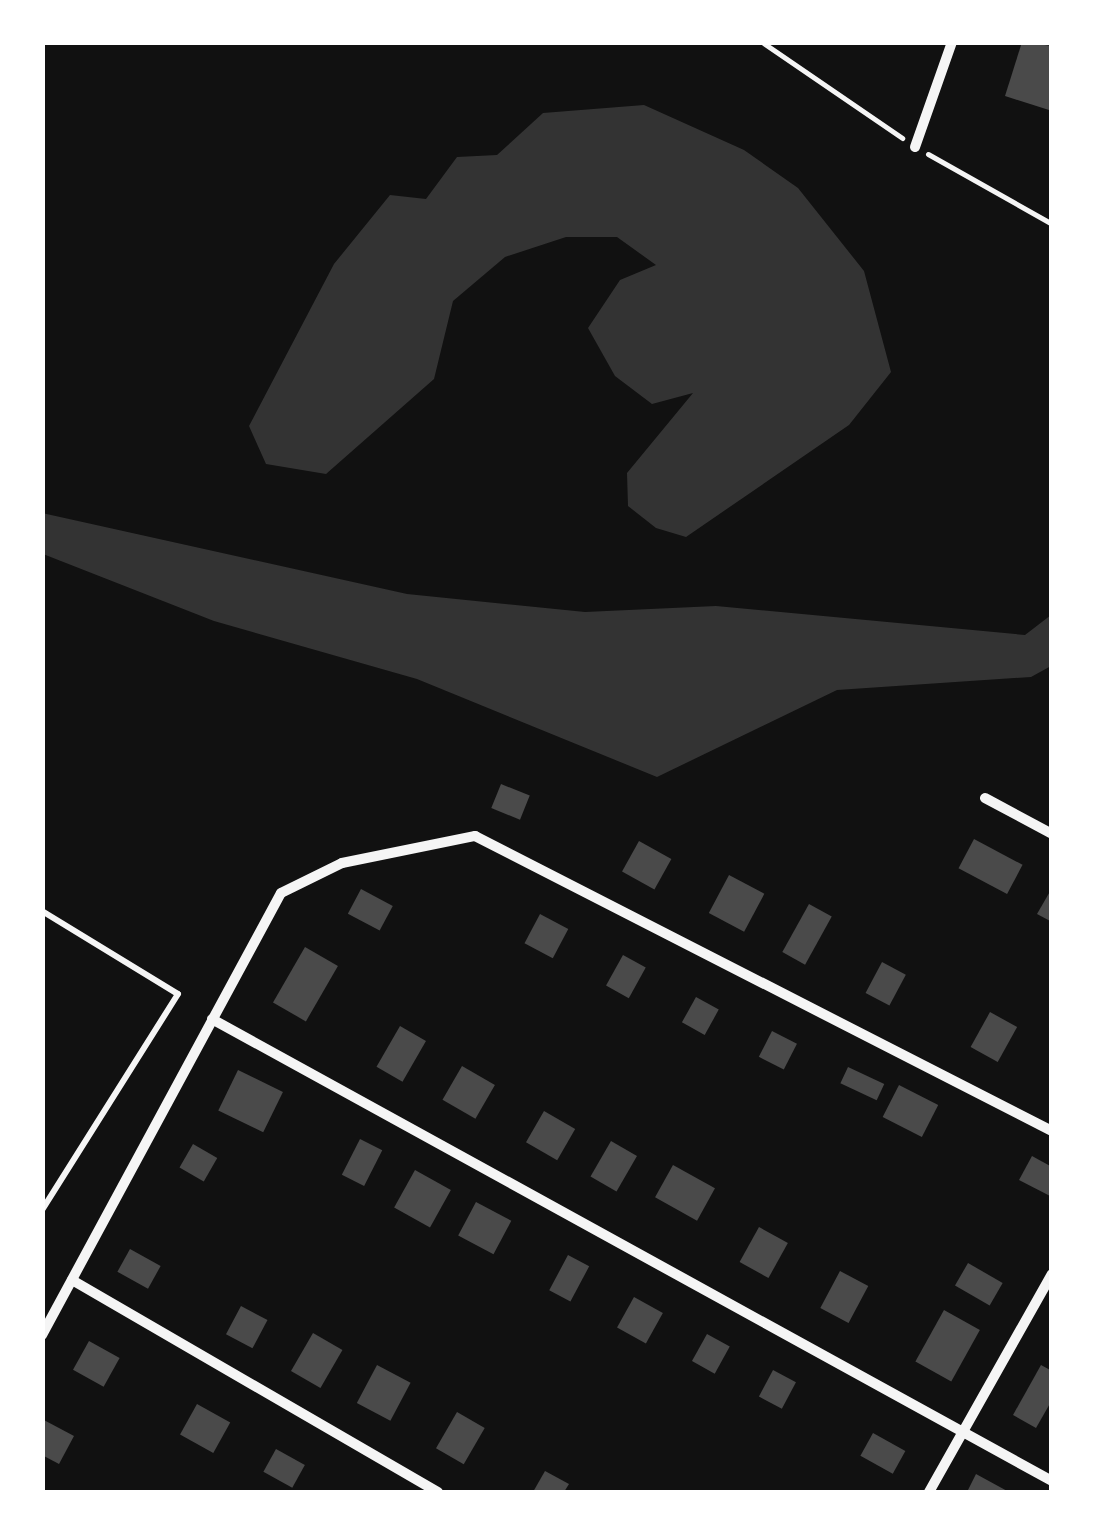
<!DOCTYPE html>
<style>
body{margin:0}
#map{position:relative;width:1094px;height:1535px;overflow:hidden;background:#111;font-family:Lora,serif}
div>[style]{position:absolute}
.water>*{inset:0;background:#333}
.building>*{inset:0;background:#4a4a4a;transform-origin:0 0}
.path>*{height:5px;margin:-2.5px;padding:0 2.5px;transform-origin:2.5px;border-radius:2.5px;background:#f5f5f5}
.service>*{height:6px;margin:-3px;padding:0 3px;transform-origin:3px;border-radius:3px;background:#f5f5f5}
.minor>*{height:10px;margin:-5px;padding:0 5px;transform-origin:5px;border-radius:5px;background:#f5f5f5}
span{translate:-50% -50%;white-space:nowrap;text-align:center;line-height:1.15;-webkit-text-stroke:8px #fff;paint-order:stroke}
.frame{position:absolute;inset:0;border:45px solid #fff;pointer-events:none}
</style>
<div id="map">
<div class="water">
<i style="clip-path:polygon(644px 105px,744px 150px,798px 188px,864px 271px,891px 372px,849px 425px,686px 537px,656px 528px,628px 506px,627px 473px,693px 393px,652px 404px,615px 376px,588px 328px,620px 280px,656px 265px,617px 237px,566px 237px,505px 257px,453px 301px,434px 379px,326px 474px,266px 464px,249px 426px,334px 264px,390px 195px,426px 199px,457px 157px,497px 155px,543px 113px)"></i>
<i style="clip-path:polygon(42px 513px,407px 594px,585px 612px,716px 606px,1025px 635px,1051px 615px,1051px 666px,1031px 677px,837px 690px,657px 777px,417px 679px,214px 621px,43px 554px)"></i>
</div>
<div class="building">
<i style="clip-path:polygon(1022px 42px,1052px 46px,1049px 110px,1005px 96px)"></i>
<i style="left:501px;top:784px;width:31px;height:26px;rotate:22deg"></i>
<i style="left:974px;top:839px;width:55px;height:33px;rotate:28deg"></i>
<i style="left:639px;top:841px;width:37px;height:35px;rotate:29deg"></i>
<i style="left:729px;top:875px;width:40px;height:43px;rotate:28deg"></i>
<i style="clip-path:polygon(1052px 888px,1052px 922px,1037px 914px)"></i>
<i style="left:361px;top:889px;width:36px;height:28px;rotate:28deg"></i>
<i style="left:809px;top:904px;width:26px;height:55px;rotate:29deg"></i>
<i style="left:540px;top:914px;width:32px;height:33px;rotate:28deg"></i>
<i style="left:305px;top:947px;width:38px;height:64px;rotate:30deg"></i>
<i style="left:623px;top:955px;width:26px;height:35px;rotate:29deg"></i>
<i style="left:882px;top:962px;width:27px;height:35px;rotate:28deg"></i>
<i style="left:696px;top:997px;width:26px;height:29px;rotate:29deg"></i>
<i style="left:990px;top:1012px;width:31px;height:40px;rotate:29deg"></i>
<i style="left:400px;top:1026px;width:30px;height:47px;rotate:30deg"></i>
<i style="left:772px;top:1031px;width:28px;height:29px;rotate:27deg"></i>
<i style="left:462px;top:1066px;width:38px;height:39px;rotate:30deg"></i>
<i style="left:848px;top:1067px;width:40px;height:18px;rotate:25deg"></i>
<i style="left:238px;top:1070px;width:50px;height:45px;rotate:26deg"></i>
<i style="left:899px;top:1085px;width:44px;height:36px;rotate:27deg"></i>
<i style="left:544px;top:1111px;width:36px;height:36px;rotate:30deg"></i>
<i style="left:360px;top:1139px;width:25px;height:40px;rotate:27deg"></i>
<i style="left:611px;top:1141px;width:30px;height:41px;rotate:30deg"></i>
<i style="left:193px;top:1144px;width:28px;height:27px;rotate:30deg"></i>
<i style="clip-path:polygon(1032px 1156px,1052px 1167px,1052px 1197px,1019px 1180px)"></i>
<i style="left:673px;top:1165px;width:48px;height:37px;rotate:29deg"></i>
<i style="left:415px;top:1170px;width:41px;height:43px;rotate:29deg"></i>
<i style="left:476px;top:1202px;width:40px;height:38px;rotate:28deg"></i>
<i style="left:759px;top:1227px;width:33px;height:40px;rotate:29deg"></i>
<i style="left:130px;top:1249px;width:35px;height:26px;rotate:29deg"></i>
<i style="left:568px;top:1255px;width:24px;height:40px;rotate:28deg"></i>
<i style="left:968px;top:1263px;width:40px;height:26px;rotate:30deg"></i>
<i style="left:840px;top:1271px;width:32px;height:42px;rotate:28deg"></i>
<i style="left:634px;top:1297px;width:33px;height:35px;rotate:29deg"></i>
<i style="left:241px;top:1306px;width:30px;height:32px;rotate:28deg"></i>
<i style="left:944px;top:1310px;width:41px;height:59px;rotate:29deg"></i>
<i style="left:313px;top:1333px;width:34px;height:44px;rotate:30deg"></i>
<i style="left:707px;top:1334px;width:26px;height:31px;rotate:29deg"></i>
<i style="left:89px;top:1341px;width:35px;height:33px;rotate:29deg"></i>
<i style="left:377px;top:1365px;width:38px;height:43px;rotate:28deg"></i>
<i style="clip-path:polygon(1041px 1365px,1052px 1371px,1052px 1400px,1036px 1428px,1013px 1415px)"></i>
<i style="left:773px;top:1370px;width:26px;height:30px;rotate:28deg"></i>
<i style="left:197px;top:1404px;width:38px;height:35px;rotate:29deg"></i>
<i style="left:457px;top:1412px;width:32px;height:42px;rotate:30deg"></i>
<i style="clip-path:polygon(42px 1419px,74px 1436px,59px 1464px,42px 1455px)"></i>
<i style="left:873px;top:1433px;width:37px;height:26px;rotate:29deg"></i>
<i style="left:276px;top:1449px;width:33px;height:26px;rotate:29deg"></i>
<i style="clip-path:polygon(545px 1471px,569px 1484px,564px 1492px,533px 1492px)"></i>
<i style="clip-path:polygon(976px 1474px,1009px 1492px,967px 1492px)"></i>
</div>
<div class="path">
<i style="left:762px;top:42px;width:170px;rotate:34.4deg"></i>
<i style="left:928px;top:154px;width:142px;rotate:29.4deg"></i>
</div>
<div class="service">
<i style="left:42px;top:911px;width:159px;rotate:31.4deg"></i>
<i style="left:178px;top:994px;width:255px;rotate:122.2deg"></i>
</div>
<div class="minor">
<i style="left:915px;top:147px;width:111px;rotate:-70.6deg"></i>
<i style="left:985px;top:798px;width:76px;rotate:28.2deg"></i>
<i style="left:212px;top:1019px;width:959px;rotate:28.81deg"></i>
<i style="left:72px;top:1280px;width:423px;rotate:30.1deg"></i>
<i style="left:42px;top:1335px;width:502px;rotate:-61.6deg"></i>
<i style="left:281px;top:893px;width:68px;rotate:-26.2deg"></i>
<i style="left:342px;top:863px;width:136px;rotate:-11.5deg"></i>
<i style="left:475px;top:836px;width:648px;rotate:27.08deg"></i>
<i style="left:929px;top:1492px;width:250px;rotate:-60.6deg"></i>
</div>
<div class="frame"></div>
</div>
